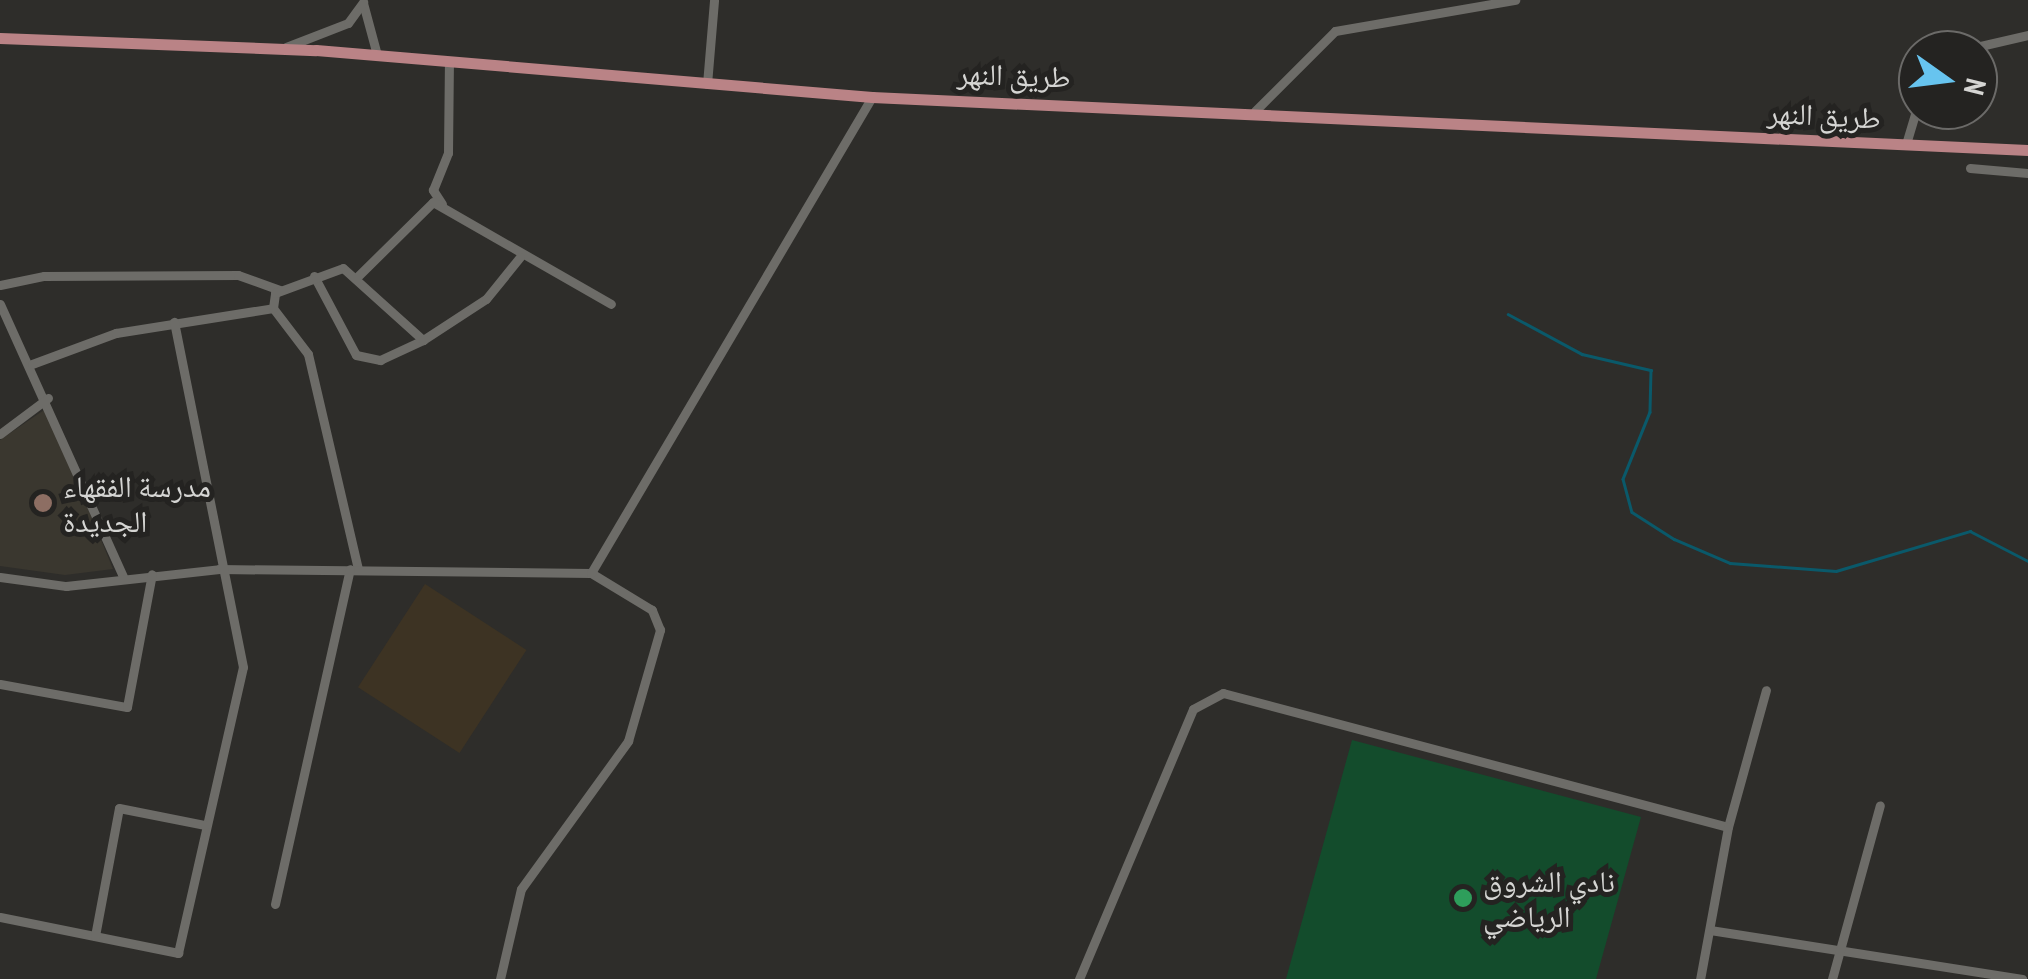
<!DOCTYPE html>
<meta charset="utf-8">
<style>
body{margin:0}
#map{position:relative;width:2028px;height:979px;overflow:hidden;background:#2e2d2a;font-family:"PT Sans Narrow","Noto Naskh Arabic",sans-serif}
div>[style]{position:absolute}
.industrial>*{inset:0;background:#3d3323;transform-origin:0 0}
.built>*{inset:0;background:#3a372f}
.green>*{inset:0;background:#134c2c}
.stream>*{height:2.5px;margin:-1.25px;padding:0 1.25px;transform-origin:1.25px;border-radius:1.25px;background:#0a596a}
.minor>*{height:9px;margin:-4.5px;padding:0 4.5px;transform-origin:4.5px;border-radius:4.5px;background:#6d6c68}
.major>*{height:11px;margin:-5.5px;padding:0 5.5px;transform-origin:5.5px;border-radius:5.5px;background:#ba8386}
.dots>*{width:28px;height:28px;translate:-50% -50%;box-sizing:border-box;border:5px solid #242321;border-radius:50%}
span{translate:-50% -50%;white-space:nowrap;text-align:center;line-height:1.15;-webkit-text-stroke:10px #242321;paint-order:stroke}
.street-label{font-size:30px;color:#d5d5d3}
.poi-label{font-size:30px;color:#d5d5d3}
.left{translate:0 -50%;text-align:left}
.north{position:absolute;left:1898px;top:30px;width:100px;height:100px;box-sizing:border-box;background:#242321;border:2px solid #6b6a68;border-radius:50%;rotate:104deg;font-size:28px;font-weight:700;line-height:40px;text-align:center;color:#d5d5d3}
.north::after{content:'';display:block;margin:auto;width:35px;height:45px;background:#67c4ef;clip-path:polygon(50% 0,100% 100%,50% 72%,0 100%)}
</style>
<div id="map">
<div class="industrial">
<i style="left:425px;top:584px;width:121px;height:123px;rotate:33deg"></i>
</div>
<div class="built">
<i style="clip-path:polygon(47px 408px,113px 569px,65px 575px,0 566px,0 440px)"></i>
</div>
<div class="green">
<i style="clip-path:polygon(1352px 740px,1641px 817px,1596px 979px,1286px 979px)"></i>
</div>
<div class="stream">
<i style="left:1508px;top:314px;width:84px;rotate:28.4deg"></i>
<i style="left:1582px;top:354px;width:71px;rotate:13.1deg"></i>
<i style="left:1651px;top:370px;width:42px;rotate:91.4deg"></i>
<i style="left:1650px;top:412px;width:72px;rotate:111.9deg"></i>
<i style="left:1623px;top:479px;width:34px;rotate:75deg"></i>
<i style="left:1632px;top:512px;width:50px;rotate:32.7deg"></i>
<i style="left:1674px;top:539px;width:61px;rotate:23.2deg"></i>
<i style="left:1730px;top:563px;width:106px;rotate:4.3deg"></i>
<i style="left:1836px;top:571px;width:140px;rotate:-16.6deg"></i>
<i style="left:1970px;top:531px;width:65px;rotate:27.3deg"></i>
</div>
<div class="minor">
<i style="left:363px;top:3px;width:54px;rotate:74.9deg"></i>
<i style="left:286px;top:47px;width:66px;rotate:-21.2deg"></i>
<i style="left:348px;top:23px;width:26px;rotate:-54deg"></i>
<i style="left:1963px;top:50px;width:67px;rotate:-13deg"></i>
<i style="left:707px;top:84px;width:84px;rotate:-85.2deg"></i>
<i style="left:1255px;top:111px;width:113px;rotate:-45deg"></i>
<i style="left:1335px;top:31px;width:183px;rotate:-9.8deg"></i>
<i style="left:1906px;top:144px;width:42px;rotate:-73.3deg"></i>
<i style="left:1970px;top:168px;width:58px;rotate:4.9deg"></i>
<i style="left:442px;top:204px;width:17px;rotate:-123deg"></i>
<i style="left:433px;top:190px;width:40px;rotate:-68deg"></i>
<i style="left:448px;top:153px;width:90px;rotate:-89.4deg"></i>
<i style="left:314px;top:276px;width:89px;rotate:62deg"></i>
<i style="left:356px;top:355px;width:25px;rotate:12deg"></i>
<i style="left:380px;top:360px;width:47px;rotate:-24.9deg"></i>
<i style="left:356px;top:278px;width:108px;rotate:-44.6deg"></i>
<i style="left:433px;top:202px;width:205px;rotate:29.8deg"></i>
<i style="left:0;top:285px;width:45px;rotate:-11.6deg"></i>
<i style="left:44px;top:276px;width:194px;rotate:-0.3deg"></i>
<i style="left:238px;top:275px;width:45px;rotate:19.7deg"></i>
<i style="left:0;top:304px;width:299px;rotate:65.7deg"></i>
<i style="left:32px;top:364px;width:90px;rotate:-20.3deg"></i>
<i style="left:116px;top:333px;width:159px;rotate:-9deg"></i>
<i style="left:0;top:434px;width:60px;rotate:-36.9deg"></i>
<i style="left:358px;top:569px;width:221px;rotate:-103.1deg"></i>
<i style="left:308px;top:354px;width:58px;rotate:-127.3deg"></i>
<i style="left:273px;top:308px;width:15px;rotate:-82deg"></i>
<i style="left:275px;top:293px;width:72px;rotate:-20.2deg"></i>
<i style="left:343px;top:268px;width:108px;rotate:42deg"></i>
<i style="left:423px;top:340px;width:75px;rotate:-33.1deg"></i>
<i style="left:486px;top:299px;width:54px;rotate:-51deg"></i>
<i style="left:0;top:577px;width:67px;rotate:7.8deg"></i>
<i style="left:66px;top:586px;width:154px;rotate:-6.3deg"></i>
<i style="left:219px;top:569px;width:372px;rotate:0.6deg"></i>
<i style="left:0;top:684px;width:129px;rotate:10.3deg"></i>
<i style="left:127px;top:707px;width:135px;rotate:-79.4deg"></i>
<i style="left:1728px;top:827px;width:142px;rotate:-74.5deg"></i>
<i style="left:275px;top:904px;width:343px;rotate:-77.4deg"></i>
<i style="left:0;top:917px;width:182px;rotate:11.4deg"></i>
<i style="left:178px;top:953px;width:293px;rotate:-77.2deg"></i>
<i style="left:243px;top:667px;width:352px;rotate:-101.3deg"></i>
<i style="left:1710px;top:930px;width:316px;rotate:8.9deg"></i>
<i style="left:95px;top:936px;width:130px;rotate:-79.4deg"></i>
<i style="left:119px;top:808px;width:88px;rotate:11.2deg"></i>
<i style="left:500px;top:979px;width:92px;rotate:-76.9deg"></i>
<i style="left:521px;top:889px;width:183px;rotate:-54.1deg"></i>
<i style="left:628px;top:741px;width:116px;rotate:-73.9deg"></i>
<i style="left:660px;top:630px;width:22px;rotate:-112deg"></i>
<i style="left:652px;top:610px;width:71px;rotate:-148.8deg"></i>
<i style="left:591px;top:573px;width:553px;rotate:-59.45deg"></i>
<i style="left:1079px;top:979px;width:293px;rotate:-67.1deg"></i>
<i style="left:1193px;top:709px;width:34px;rotate:-28deg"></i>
<i style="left:1223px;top:693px;width:522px;rotate:14.86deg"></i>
<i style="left:1728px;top:827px;width:155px;rotate:100.4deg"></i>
<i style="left:1832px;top:979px;width:180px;rotate:-74.6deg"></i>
</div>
<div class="major">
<i style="left:0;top:38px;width:316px;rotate:2.2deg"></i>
<i style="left:316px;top:50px;width:558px;rotate:4.83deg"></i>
<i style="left:872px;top:97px;width:1157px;rotate:2.63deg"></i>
</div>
<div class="dots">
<i style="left:43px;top:503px;background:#8d6e63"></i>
<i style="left:1463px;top:898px;background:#2e9e5b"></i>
</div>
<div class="street-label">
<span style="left:1014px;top:75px;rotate:2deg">طريق النهر</span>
<span style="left:1824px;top:115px;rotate:3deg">طريق النهر</span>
</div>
<div class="poi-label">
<span class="left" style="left:63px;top:503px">مدرسة الفقهاء<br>الجديدة</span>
<span class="left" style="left:1483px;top:898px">نادي الشروق<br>الرياضي</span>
</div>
<div class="north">N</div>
</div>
